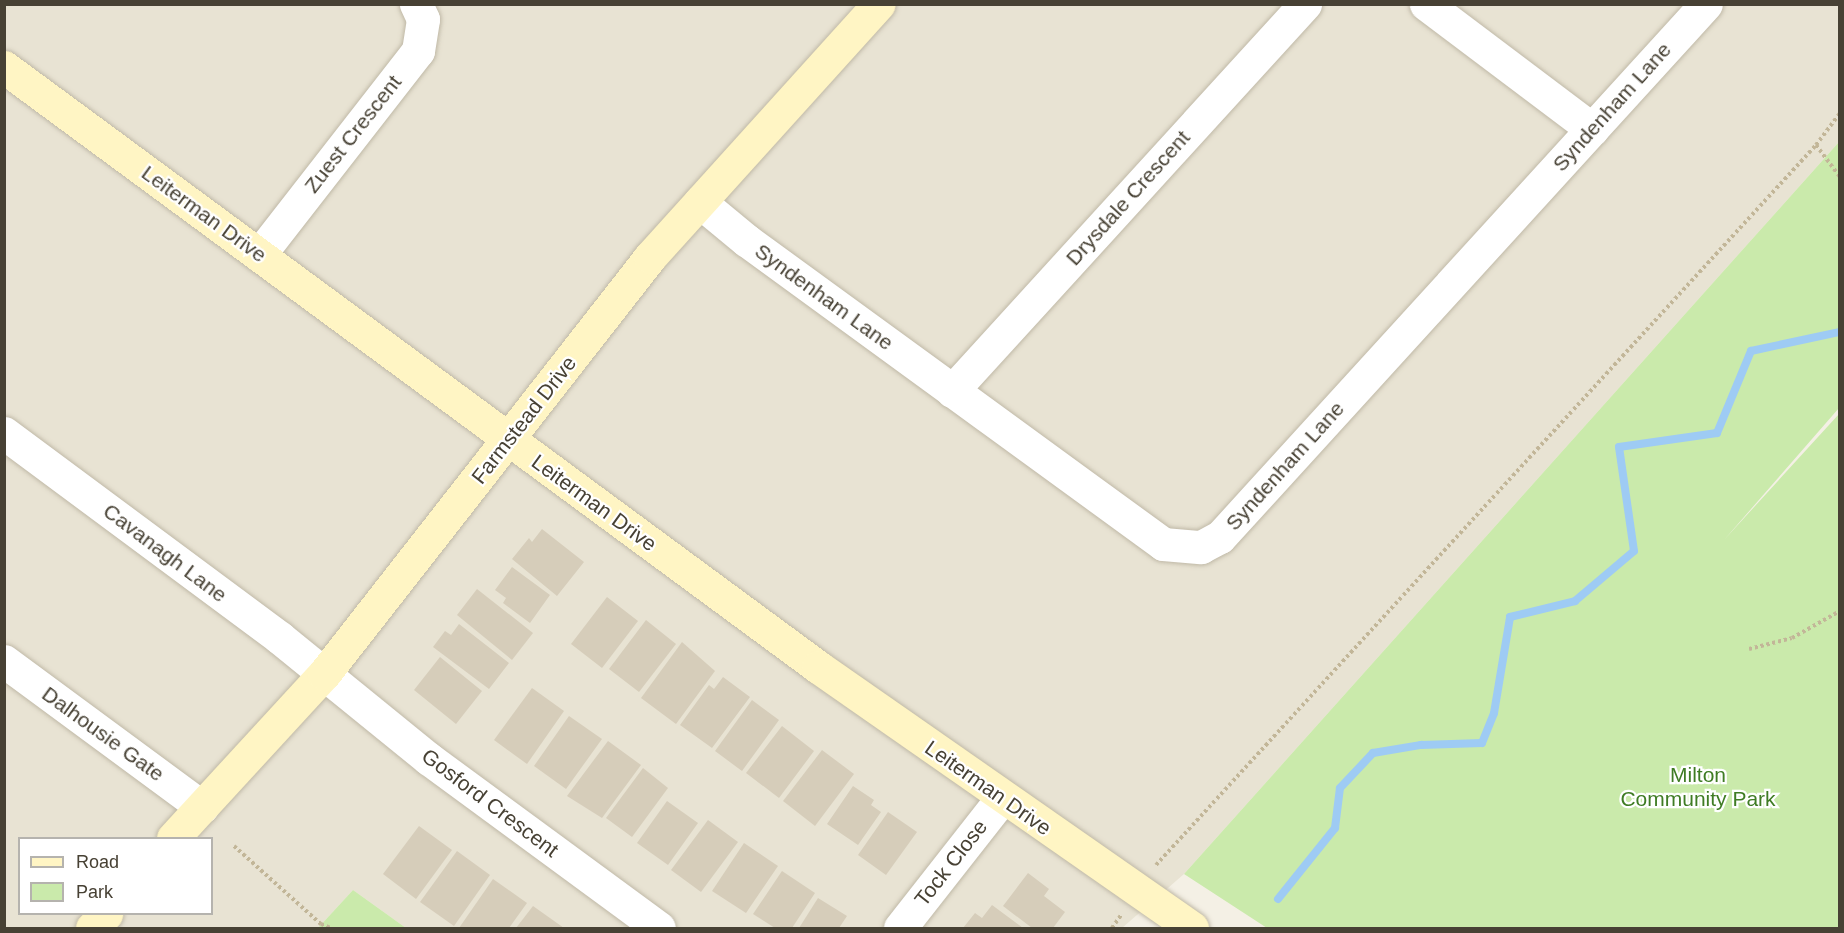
<!DOCTYPE html>
<style>
body{margin:0}
#map{position:relative;width:1844px;height:933px;overflow:hidden;background:#f4f0e5;font-family:Arial,sans-serif}
div>[style]{position:absolute}
.residential>*{inset:0;background:#e8e3d3}
.green>*{inset:0;background:#caeaab}
.stream>*{height:8px;margin:-4px;padding:0 4px;transform-origin:4px;border-radius:4px;background:#9ecbf4}
.building>*{inset:0;background:#d6cdba}
.path>*{height:4px;margin-top:-2px;transform-origin:0;background:repeating-linear-gradient(90deg,#c2b698 0 3px,transparent 0 6px)}
.roads{filter:drop-shadow(0 0 2px #c0b9a7) drop-shadow(0 0 2px #c0b9a7)}
.street>*{height:33px;margin:-16.5px;padding:0 16.5px;transform-origin:16.5px;border-radius:16.5px;background:#fff}
.secondary>*{height:33px;margin:-16.5px;padding:0 16.5px;transform-origin:16.5px;border-radius:16.5px;background:#fff5c4}
span{translate:-50% -50%;white-space:nowrap;text-align:center;line-height:1.15;-webkit-text-stroke:4.5px #fff;paint-order:stroke}
.street-label{font-size:21px;color:#474134}
.park-label{font-size:21px;color:#3f7c24}
.frame{position:absolute;inset:0;border:6px solid #474134;pointer-events:none}
.legend{position:absolute;left:18px;top:837px;width:195px;height:78px;box-sizing:border-box;background:#fff;border:2px solid #b5b3ae;margin:0;padding:8px 10px;list-style:none;font-size:18px;color:#474134}
.legend li{display:flex;align-items:center;gap:12px;height:30px}
.legend b{width:30px;border:2px solid #b5b3ae}
</style>
<div id="map">
<div class="residential">
<i style="clip-path:polygon(evenodd,5px 5px,1839px 5px,1839px 142px,1184px 874px,1122px 928px,406px 928px,353px 890px,318px 928px,5px 928px,5px 5px,20px 838px,212px 838px,212px 914px,20px 914px,20px 838px)"></i>
</div>
<div class="green">
<i style="clip-path:polygon(1839px 142px,1839px 408px,1724px 540px,1839px 414px,1839px 928px,1267px 928px,1184px 874px)"></i>
<i style="clip-path:polygon(353px 890px,406px 928px,318px 928px)"></i>
</div>
<div class="stream">
<i style="left:1278px;top:899px;width:91px;rotate:-51.2deg"></i>
<i style="left:1335px;top:828px;width:40px;rotate:-82.9deg"></i>
<i style="left:1340px;top:788px;width:48px;rotate:-46.7deg"></i>
<i style="left:1373px;top:753px;width:49px;rotate:-9.5deg"></i>
<i style="left:1421px;top:745px;width:61px;rotate:-1.9deg"></i>
<i style="left:1482px;top:743px;width:32px;rotate:-68deg"></i>
<i style="left:1494px;top:713px;width:97px;rotate:-80.5deg"></i>
<i style="left:1510px;top:617px;width:67px;rotate:-13.8deg"></i>
<i style="left:1575px;top:601px;width:77px;rotate:-40.3deg"></i>
<i style="left:1634px;top:551px;width:105px;rotate:-98.2deg"></i>
<i style="left:1619px;top:447px;width:99px;rotate:-8.1deg"></i>
<i style="left:1717px;top:433px;width:89px;rotate:-67.5deg"></i>
<i style="left:1751px;top:351px;width:91px;rotate:-12.1deg"></i>
</div>
<div class="building">
<i style="clip-path:polygon(542px 529px,584px 562px,557px 596px,512px 559px,529px 538px,532px 542px)"></i>
<i style="clip-path:polygon(512px 567px,550px 595px,530px 623px,503px 603px,506px 598px,495px 590px)"></i>
<i style="clip-path:polygon(477px 589px,533px 633px,512px 660px,457px 615px)"></i>
<i style="clip-path:polygon(607px 597px,638px 621px,602px 668px,571px 644px)"></i>
<i style="clip-path:polygon(646px 620px,676px 644px,639px 692px,609px 669px)"></i>
<i style="clip-path:polygon(459px 624px,509px 663px,489px 689px,433px 647px,445px 631px,451px 635px)"></i>
<i style="clip-path:polygon(682px 642px,715px 671px,676px 724px,641px 698px)"></i>
<i style="clip-path:polygon(440px 657px,482px 691px,456px 724px,414px 690px)"></i>
<i style="clip-path:polygon(723px 677px,750px 697px,712px 748px,680px 725px,709px 685px,714px 689px)"></i>
<i style="clip-path:polygon(532px 688px,564px 711px,527px 764px,494px 740px)"></i>
<i style="clip-path:polygon(752px 700px,779px 720px,742px 771px,715px 751px)"></i>
<i style="clip-path:polygon(569px 716px,602px 739px,566px 789px,534px 766px)"></i>
<i style="clip-path:polygon(782px 726px,814px 751px,779px 798px,746px 773px)"></i>
<i style="clip-path:polygon(608px 741px,641px 765px,602px 818px,567px 796px)"></i>
<i style="clip-path:polygon(822px 750px,854px 774px,815px 826px,783px 801px)"></i>
<i style="clip-path:polygon(643px 768px,668px 788px,632px 837px,606px 818px)"></i>
<i style="clip-path:polygon(853px 786px,874px 800px,871px 805px,881px 812px,858px 845px,827px 824px)"></i>
<i style="clip-path:polygon(667px 801px,698px 823px,668px 865px,637px 843px)"></i>
<i style="clip-path:polygon(888px 812px,917px 832px,886px 875px,858px 855px)"></i>
<i style="clip-path:polygon(708px 820px,738px 842px,701px 892px,671px 870px)"></i>
<i style="clip-path:polygon(419px 826px,452px 850px,416px 899px,383px 874px)"></i>
<i style="clip-path:polygon(744px 843px,778px 866px,746px 913px,712px 891px)"></i>
<i style="clip-path:polygon(457px 851px,490px 875px,454px 926px,420px 902px)"></i>
<i style="clip-path:polygon(782px 871px,815px 893px,792px 928px,775px 928px,753px 914px)"></i>
<i style="clip-path:polygon(1028px 873px,1049px 889px,1044px 896px,1065px 912px,1053px 928px,1032px 928px,1003px 906px)"></i>
<i style="clip-path:polygon(493px 879px,527px 903px,509px 928px,459px 928px)"></i>
<i style="clip-path:polygon(818px 898px,847px 916px,839px 928px,799px 928px)"></i>
<i style="clip-path:polygon(992px 905px,1023px 928px,963px 928px,975px 913px,982px 918px)"></i>
<i style="clip-path:polygon(533px 906px,564px 928px,516px 928px)"></i>
</div>
<div class="path">
<i style="left:1816px;top:145px;width:40px;rotate:53deg"></i>
<i style="left:1840px;top:648px;width:9px;rotate:90deg"></i>
<i style="left:1749px;top:649px;width:44px;rotate:-14.3deg"></i>
<i style="left:1792px;top:638px;width:55px;rotate:-29.4deg"></i>
<i style="left:234px;top:846px;width:117px;rotate:41.9deg"></i>
<i style="left:321px;top:924px;width:11px;rotate:22deg"></i>
<i style="left:1156px;top:865px;width:977px;rotate:-47.49deg"></i>
<i style="left:1816px;top:145px;width:40px;rotate:-53deg"></i>
<i style="left:1112px;top:928px;width:16px;rotate:-55deg"></i>
</div>
<div class="roads">
<div class="street">
<i style="left:1426px;top:4px;width:208px;rotate:37deg"></i>
<i style="left:700px;top:202px;width:60px;rotate:39.6deg"></i>
<i style="left:746px;top:240px;width:516px;rotate:36.09deg"></i>
<i style="left:1163px;top:544px;width:38px;rotate:5deg"></i>
<i style="left:1201px;top:547px;width:21px;rotate:-28deg"></i>
<i style="left:1220px;top:537px;width:721px;rotate:-47.64deg"></i>
<i style="left:259px;top:255px;width:259px;rotate:-52.1deg"></i>
<i style="left:418px;top:51px;width:32px;rotate:-81deg"></i>
<i style="left:423px;top:19px;width:17px;rotate:-115deg"></i>
<i style="left:952px;top:391px;width:524px;rotate:-47.63deg"></i>
<i style="left:4px;top:433px;width:344px;rotate:36.6deg"></i>
<i style="left:280px;top:638px;width:192px;rotate:39.1deg"></i>
<i style="left:429px;top:759px;width:285px;rotate:36.3deg"></i>
<i style="left:4px;top:661px;width:246px;rotate:36.4deg"></i>
<i style="left:900px;top:928px;width:164px;rotate:-51.9deg"></i>
</div>
<div class="secondary">
<i style="left:4px;top:67px;width:1011px;rotate:36.39deg"></i>
<i style="left:818px;top:667px;width:456px;rotate:34.9deg"></i>
<i style="left:173px;top:838px;width:223px;rotate:-47.4deg"></i>
<i style="left:324px;top:674px;width:529px;rotate:-51.98deg"></i>
<i style="left:650px;top:257px;width:341px;rotate:-47.9deg"></i>
<i style="left:92px;top:928px;width:20px;rotate:-45deg"></i>
</div>
</div>
<div class="street-label">
<span style="left:1612px;top:107px;rotate:-48deg">Syndenham Lane</span>
<span style="left:353px;top:134px;rotate:-52deg">Zuest Crescent</span>
<span style="left:1128px;top:198px;rotate:-48deg">Drysdale Crescent</span>
<span style="left:204px;top:214px;rotate:36deg">Leiterman Drive</span>
<span style="left:824px;top:297px;rotate:36deg">Syndenham Lane</span>
<span style="left:524px;top:420px;rotate:-52deg">Farmstead Drive</span>
<span style="left:1285px;top:466px;rotate:-48deg">Syndenham Lane</span>
<span style="left:594px;top:503px;rotate:36deg">Leiterman Drive</span>
<span style="left:165px;top:553px;rotate:37deg">Cavanagh Lane</span>
<span style="left:103px;top:734px;rotate:36deg">Dalhousie Gate</span>
<span style="left:988px;top:788px;rotate:35deg">Leiterman Drive</span>
<span style="left:490px;top:803px;rotate:37deg">Gosford Crescent</span>
<span style="left:951px;top:863px;rotate:-52deg">Tock Close</span>
</div>
<div class="park-label">
<span style="left:1698px;top:787px">Milton<br>Community Park</span>
</div>
<div class="frame"></div>
<ul class="legend">
<li><b style="height:8px;background:#fff5c4"></b>Road</li>
<li><b style="height:16px;background:#caeaab"></b>Park</li>
</ul>
</div>
